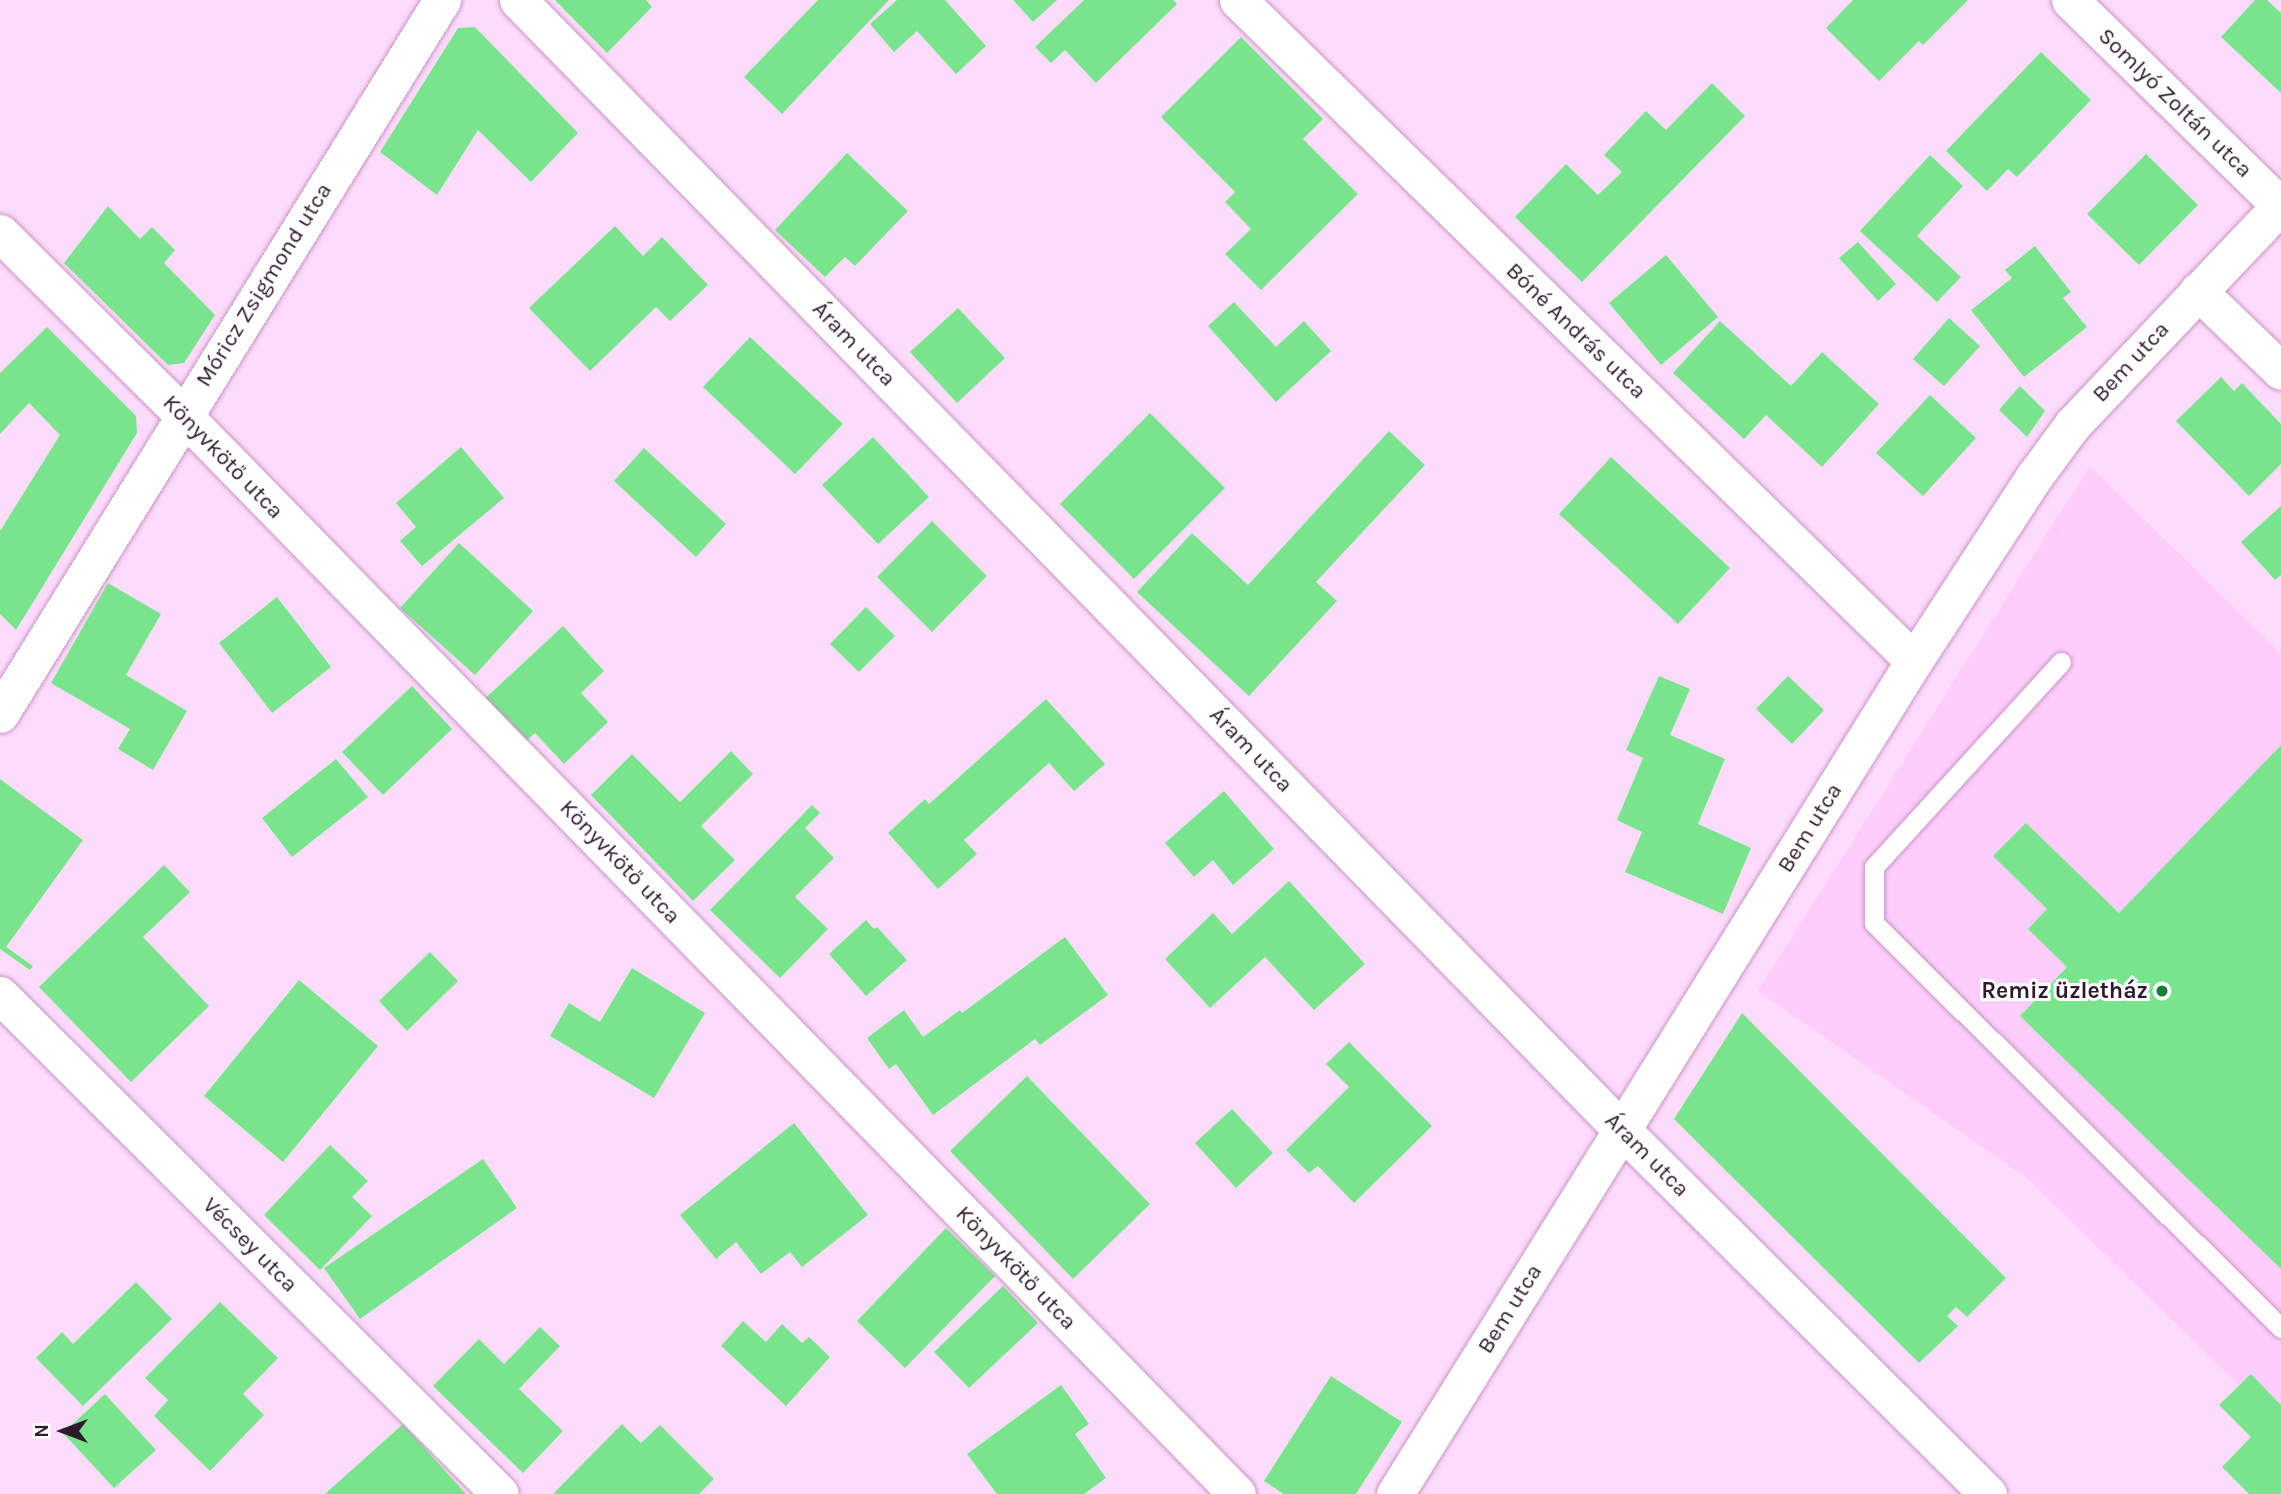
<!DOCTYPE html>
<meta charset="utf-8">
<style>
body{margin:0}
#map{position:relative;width:2281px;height:1494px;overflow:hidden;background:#fddbfb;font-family:Karla,sans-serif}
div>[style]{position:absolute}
.built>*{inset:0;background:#fecdfb}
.building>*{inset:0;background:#78e58c}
.roads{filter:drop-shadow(0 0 2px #ca95c7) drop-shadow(0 0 2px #ca95c7)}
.service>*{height:19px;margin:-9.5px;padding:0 9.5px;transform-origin:9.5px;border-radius:9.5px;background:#fff}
.minor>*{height:37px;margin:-18.5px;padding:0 18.5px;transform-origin:18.5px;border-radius:18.5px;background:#fff}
.dots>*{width:19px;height:19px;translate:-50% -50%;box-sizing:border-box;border:4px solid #fff;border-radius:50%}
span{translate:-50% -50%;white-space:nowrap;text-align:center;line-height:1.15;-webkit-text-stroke:6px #fff;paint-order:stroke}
.street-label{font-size:23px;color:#2e1a2d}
.poi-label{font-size:23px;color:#2e1a2d;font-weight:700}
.right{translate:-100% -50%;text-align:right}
.north{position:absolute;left:28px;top:1396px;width:70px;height:70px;-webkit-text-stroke:5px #fff;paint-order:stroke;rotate:270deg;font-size:19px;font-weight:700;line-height:28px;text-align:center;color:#2e1a2d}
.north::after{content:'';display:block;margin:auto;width:24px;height:32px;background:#2e1a2d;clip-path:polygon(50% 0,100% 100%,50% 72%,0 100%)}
</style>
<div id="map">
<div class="built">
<i style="clip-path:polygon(2090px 466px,2281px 654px,2281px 1426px,2027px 1178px,1758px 991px)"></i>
</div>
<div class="building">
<i style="clip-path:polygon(555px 0,646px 0,652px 7px,607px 53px)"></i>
<i style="clip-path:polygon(818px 0,889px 0,782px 114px,744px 77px)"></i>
<i style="clip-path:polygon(897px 0,945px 0,986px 46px,956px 74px,917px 31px,894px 52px,870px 24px)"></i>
<i style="clip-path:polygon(1013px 0,1057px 0,1033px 22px)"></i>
<i style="clip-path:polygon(1084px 0,1173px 0,1177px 4px,1096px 83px,1065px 50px,1051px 63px,1035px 47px)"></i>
<i style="clip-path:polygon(1853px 0,1968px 0,1923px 45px,1919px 41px,1879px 81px,1826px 28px)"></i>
<i style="clip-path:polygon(2255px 0,2267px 0,2281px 13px,2281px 93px,2221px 37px)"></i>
<i style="clip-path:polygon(475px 27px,578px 133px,531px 182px,478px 130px,437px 195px,380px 152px,458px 28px)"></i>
<i style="clip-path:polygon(1241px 37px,1323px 119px,1303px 139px,1358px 194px,1261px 290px,1225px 254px,1251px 229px,1225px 202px,1235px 192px,1161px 117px)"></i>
<i style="clip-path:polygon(2041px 52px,2091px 100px,2017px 177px,2008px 169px,1987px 191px,1946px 151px)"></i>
<i style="clip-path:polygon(1712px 83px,1745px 116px,1582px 282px,1515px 217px,1566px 164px,1598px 195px,1622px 172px,1604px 155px,1646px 111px,1666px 130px)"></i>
<i style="clip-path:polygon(847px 153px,908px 211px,855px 266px,845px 257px,825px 277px,775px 230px)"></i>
<i style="clip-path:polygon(2146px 154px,2198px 205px,2139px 265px,2087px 214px)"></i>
<i style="clip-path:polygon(1930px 155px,1963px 186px,1917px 236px,1961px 277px,1937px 302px,1860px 231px)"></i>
<i style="clip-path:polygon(108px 206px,140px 239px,152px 227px,175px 250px,164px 263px,215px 315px,184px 363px,168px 365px,64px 263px)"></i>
<i style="clip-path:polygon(615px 226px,643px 256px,662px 237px,708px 285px,670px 321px,656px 307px,590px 371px,529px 308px)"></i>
<i style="clip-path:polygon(1858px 242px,1896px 284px,1878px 301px,1839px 258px)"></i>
<i style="clip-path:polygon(2035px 246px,2071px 292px,2063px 298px,2087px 327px,2024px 377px,1971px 310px,2012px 278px,2005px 270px)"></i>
<i style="clip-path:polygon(1666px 255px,1718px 317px,1661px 365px,1609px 303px)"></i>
<i style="clip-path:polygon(1234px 302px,1276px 347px,1304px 321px,1331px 351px,1276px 402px,1208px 326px)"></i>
<i style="clip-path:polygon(958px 308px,1005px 358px,957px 403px,910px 352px)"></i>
<i style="clip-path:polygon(1949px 318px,1980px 346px,1944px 386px,1913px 359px)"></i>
<i style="clip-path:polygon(1720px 321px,1791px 386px,1822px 352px,1879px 404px,1822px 467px,1766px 415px,1744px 439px,1673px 373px)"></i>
<i style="clip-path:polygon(47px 327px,136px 416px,137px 433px,16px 630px,0 614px,0 531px,60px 435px,29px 403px,0 434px,0 373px)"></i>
<i style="clip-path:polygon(750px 337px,843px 424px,795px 474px,703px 387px)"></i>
<i style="clip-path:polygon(2221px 377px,2234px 391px,2242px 383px,2281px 424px,2281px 464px,2249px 496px,2176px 421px)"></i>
<i style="clip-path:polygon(2020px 386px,2045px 411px,2027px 437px,1999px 410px)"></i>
<i style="clip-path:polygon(1930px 395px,1976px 438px,1923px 496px,1876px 453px)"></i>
<i style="clip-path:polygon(1150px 413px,1225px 488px,1134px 579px,1060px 504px)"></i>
<i style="clip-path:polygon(1389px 431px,1425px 465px,1316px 582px,1337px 601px,1249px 696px,1137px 592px,1192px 533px,1248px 585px)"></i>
<i style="clip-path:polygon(873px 437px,929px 497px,878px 544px,822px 485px)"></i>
<i style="clip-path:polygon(461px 447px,504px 498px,422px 566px,400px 541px,416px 527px,396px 503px)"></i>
<i style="clip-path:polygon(644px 448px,726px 524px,696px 557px,614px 481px)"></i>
<i style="clip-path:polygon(1611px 457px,1730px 568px,1678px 624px,1559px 514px)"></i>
<i style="clip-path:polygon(2281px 506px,2281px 575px,2275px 580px,2241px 542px)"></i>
<i style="clip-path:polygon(932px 521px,987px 576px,932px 632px,877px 577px)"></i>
<i style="clip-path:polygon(459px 543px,533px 611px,475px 675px,400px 608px)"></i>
<i style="clip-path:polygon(108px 583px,161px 614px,126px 675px,187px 711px,153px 770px,118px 749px,130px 729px,51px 683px)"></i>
<i style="clip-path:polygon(277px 597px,331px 667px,272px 713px,219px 643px)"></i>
<i style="clip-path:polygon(866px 607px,895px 636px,859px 672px,830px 644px)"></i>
<i style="clip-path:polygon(563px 626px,604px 671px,581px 693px,608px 722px,564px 764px,535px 733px,516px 751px,476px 707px)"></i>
<i style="clip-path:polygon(1659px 676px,1690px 689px,1670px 735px,1725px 759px,1698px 824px,1751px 848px,1723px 914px,1625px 872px,1642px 832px,1617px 820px,1643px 758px,1626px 750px)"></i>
<i style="clip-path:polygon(1788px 676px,1824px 710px,1792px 744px,1756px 709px)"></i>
<i style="clip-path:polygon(412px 686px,452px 729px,383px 795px,342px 752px)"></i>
<i style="clip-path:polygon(1046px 699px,1105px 764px,1074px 791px,1049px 763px,964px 840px,977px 854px,938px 889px,888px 833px,925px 799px,929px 804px)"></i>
<i style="clip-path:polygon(2281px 745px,2281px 1269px,2020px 1016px,2067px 967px,2028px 929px,2047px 909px,1993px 856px,2026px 823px,2119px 913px)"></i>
<i style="clip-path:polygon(731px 751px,753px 774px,701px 826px,735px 860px,693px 901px,591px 795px,632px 754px,680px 802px)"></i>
<i style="clip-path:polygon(336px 759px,368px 797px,292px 857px,262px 818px)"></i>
<i style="clip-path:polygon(0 779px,83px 840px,6px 947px,33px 966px,30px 970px,0 949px)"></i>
<i style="clip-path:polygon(1224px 791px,1274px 849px,1233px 885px,1213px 860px,1194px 877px,1165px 843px)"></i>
<i style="clip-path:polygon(812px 805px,820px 813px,805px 828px,834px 858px,795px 897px,828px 929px,780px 978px,710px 910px)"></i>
<i style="clip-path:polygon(164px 865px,190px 892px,143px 937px,209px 1006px,131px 1082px,39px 987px)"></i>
<i style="clip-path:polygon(1289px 881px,1365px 964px,1314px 1010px,1265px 957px,1210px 1008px,1165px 959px,1213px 913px,1232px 934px)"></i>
<i style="clip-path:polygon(866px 920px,874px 929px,877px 927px,907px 960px,866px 996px,829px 954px)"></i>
<i style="clip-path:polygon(1065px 937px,1108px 995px,1040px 1045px,1035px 1039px,933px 1115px,896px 1064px,889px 1069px,867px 1038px,904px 1010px,923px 1037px,960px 1010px,962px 1013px)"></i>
<i style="clip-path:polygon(430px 952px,458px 981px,407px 1031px,379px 1001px)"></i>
<i style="clip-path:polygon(632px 968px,705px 1013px,654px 1098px,550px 1036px,569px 1003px,600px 1022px)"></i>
<i style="clip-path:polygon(299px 980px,378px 1046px,283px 1162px,204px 1096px)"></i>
<i style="clip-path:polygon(1742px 1013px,2006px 1278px,1967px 1317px,1956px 1307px,1947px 1316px,1958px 1326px,1919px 1363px,1674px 1119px)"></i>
<i style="clip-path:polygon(1349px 1042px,1432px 1126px,1354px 1203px,1318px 1166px,1309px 1173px,1286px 1150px,1349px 1087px,1326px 1064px)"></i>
<i style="clip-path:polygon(1027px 1076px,1150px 1204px,1073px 1279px,950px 1151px)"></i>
<i style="clip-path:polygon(1232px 1109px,1273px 1153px,1236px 1188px,1195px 1143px)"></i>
<i style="clip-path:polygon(794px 1123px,868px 1215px,802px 1267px,790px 1252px,761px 1274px,736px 1242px,716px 1259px,680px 1215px)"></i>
<i style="clip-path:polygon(330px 1145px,368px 1181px,352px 1197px,372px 1216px,320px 1270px,264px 1215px)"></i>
<i style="clip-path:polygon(483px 1159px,517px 1208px,360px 1319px,324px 1268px)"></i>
<i style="clip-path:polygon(946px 1228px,995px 1276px,905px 1368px,857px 1321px)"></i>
<i style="clip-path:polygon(136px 1282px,172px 1319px,83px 1406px,36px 1358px,62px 1332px,73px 1344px)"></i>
<i style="clip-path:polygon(1003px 1286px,1038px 1323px,969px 1388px,934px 1352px)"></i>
<i style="clip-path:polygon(220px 1302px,278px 1358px,243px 1394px,264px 1415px,210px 1471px,154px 1416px,168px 1400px,145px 1378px)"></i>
<i style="clip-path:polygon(743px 1321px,766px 1342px,782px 1324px,802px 1343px,809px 1337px,830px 1357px,786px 1406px,721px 1346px)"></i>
<i style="clip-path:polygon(540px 1327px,560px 1346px,519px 1389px,563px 1431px,523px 1473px,433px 1386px,479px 1339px,504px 1364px)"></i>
<i style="clip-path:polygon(2251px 1374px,2281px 1405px,2281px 1494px,2249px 1494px,2222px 1467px,2251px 1437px,2219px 1405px)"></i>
<i style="clip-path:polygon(1331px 1376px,1402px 1422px,1356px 1494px,1284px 1494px,1264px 1481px)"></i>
<i style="clip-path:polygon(1061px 1385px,1089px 1424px,1075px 1434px,1106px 1478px,1084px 1494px,997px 1494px,967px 1454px)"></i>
<i style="clip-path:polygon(105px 1394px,156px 1450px,114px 1488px,63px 1433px)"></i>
<i style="clip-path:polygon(403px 1424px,466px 1494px,325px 1494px)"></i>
<i style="clip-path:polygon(622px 1424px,641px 1443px,660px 1425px,714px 1479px,699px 1494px,553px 1494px)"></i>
</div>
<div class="roads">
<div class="service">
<i style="left:2061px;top:662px;width:277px;rotate:132.4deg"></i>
<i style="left:1874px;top:867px;width:56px;rotate:90deg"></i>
<i style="left:1874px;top:923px;width:574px;rotate:44.86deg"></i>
</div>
<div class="minor">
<i style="left:518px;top:0;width:1580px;rotate:45.67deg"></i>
<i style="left:1622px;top:1130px;width:516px;rotate:44.84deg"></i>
<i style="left:1238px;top:0;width:945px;rotate:44.36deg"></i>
<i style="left:2070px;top:0;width:294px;rotate:44.4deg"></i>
<i style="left:0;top:233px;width:258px;rotate:44.8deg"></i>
<i style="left:183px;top:415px;width:1508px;rotate:45.67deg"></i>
<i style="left:2198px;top:291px;width:115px;rotate:43.9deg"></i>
<i style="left:0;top:714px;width:840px;rotate:-58.24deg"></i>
<i style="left:0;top:995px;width:706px;rotate:44.94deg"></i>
<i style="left:1395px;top:1494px;width:981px;rotate:-58.08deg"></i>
<i style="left:1914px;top:661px;width:220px;rotate:-56.9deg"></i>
<i style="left:2034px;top:477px;width:66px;rotate:-53.7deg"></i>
<i style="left:2073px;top:424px;width:302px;rotate:-46.5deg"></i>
</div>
</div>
<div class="dots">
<i style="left:2162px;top:991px;background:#128035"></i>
</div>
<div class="street-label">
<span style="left:2175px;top:103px;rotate:44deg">Somlyó Zoltán utca</span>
<span style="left:264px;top:285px;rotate:-58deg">Móricz Zsigmond utca</span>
<span style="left:1576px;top:331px;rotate:44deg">Bóné András utca</span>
<span style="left:854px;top:344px;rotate:46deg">Áram utca</span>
<span style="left:2131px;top:362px;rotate:-47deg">Bem utca</span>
<span style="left:223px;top:457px;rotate:46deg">Könyvkötő utca</span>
<span style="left:1251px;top:750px;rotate:46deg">Áram utca</span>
<span style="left:1810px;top:828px;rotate:-58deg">Bem utca</span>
<span style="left:620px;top:862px;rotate:46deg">Könyvkötő utca</span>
<span style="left:1647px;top:1155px;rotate:45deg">Áram utca</span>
<span style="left:250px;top:1245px;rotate:45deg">Vécsey utca</span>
<span style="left:1016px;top:1268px;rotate:46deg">Könyvkötő utca</span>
<span style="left:1510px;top:1309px;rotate:-58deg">Bem utca</span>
</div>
<div class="poi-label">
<span class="right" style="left:2148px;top:991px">Remiz üzletház</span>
</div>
<div class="north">N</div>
</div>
